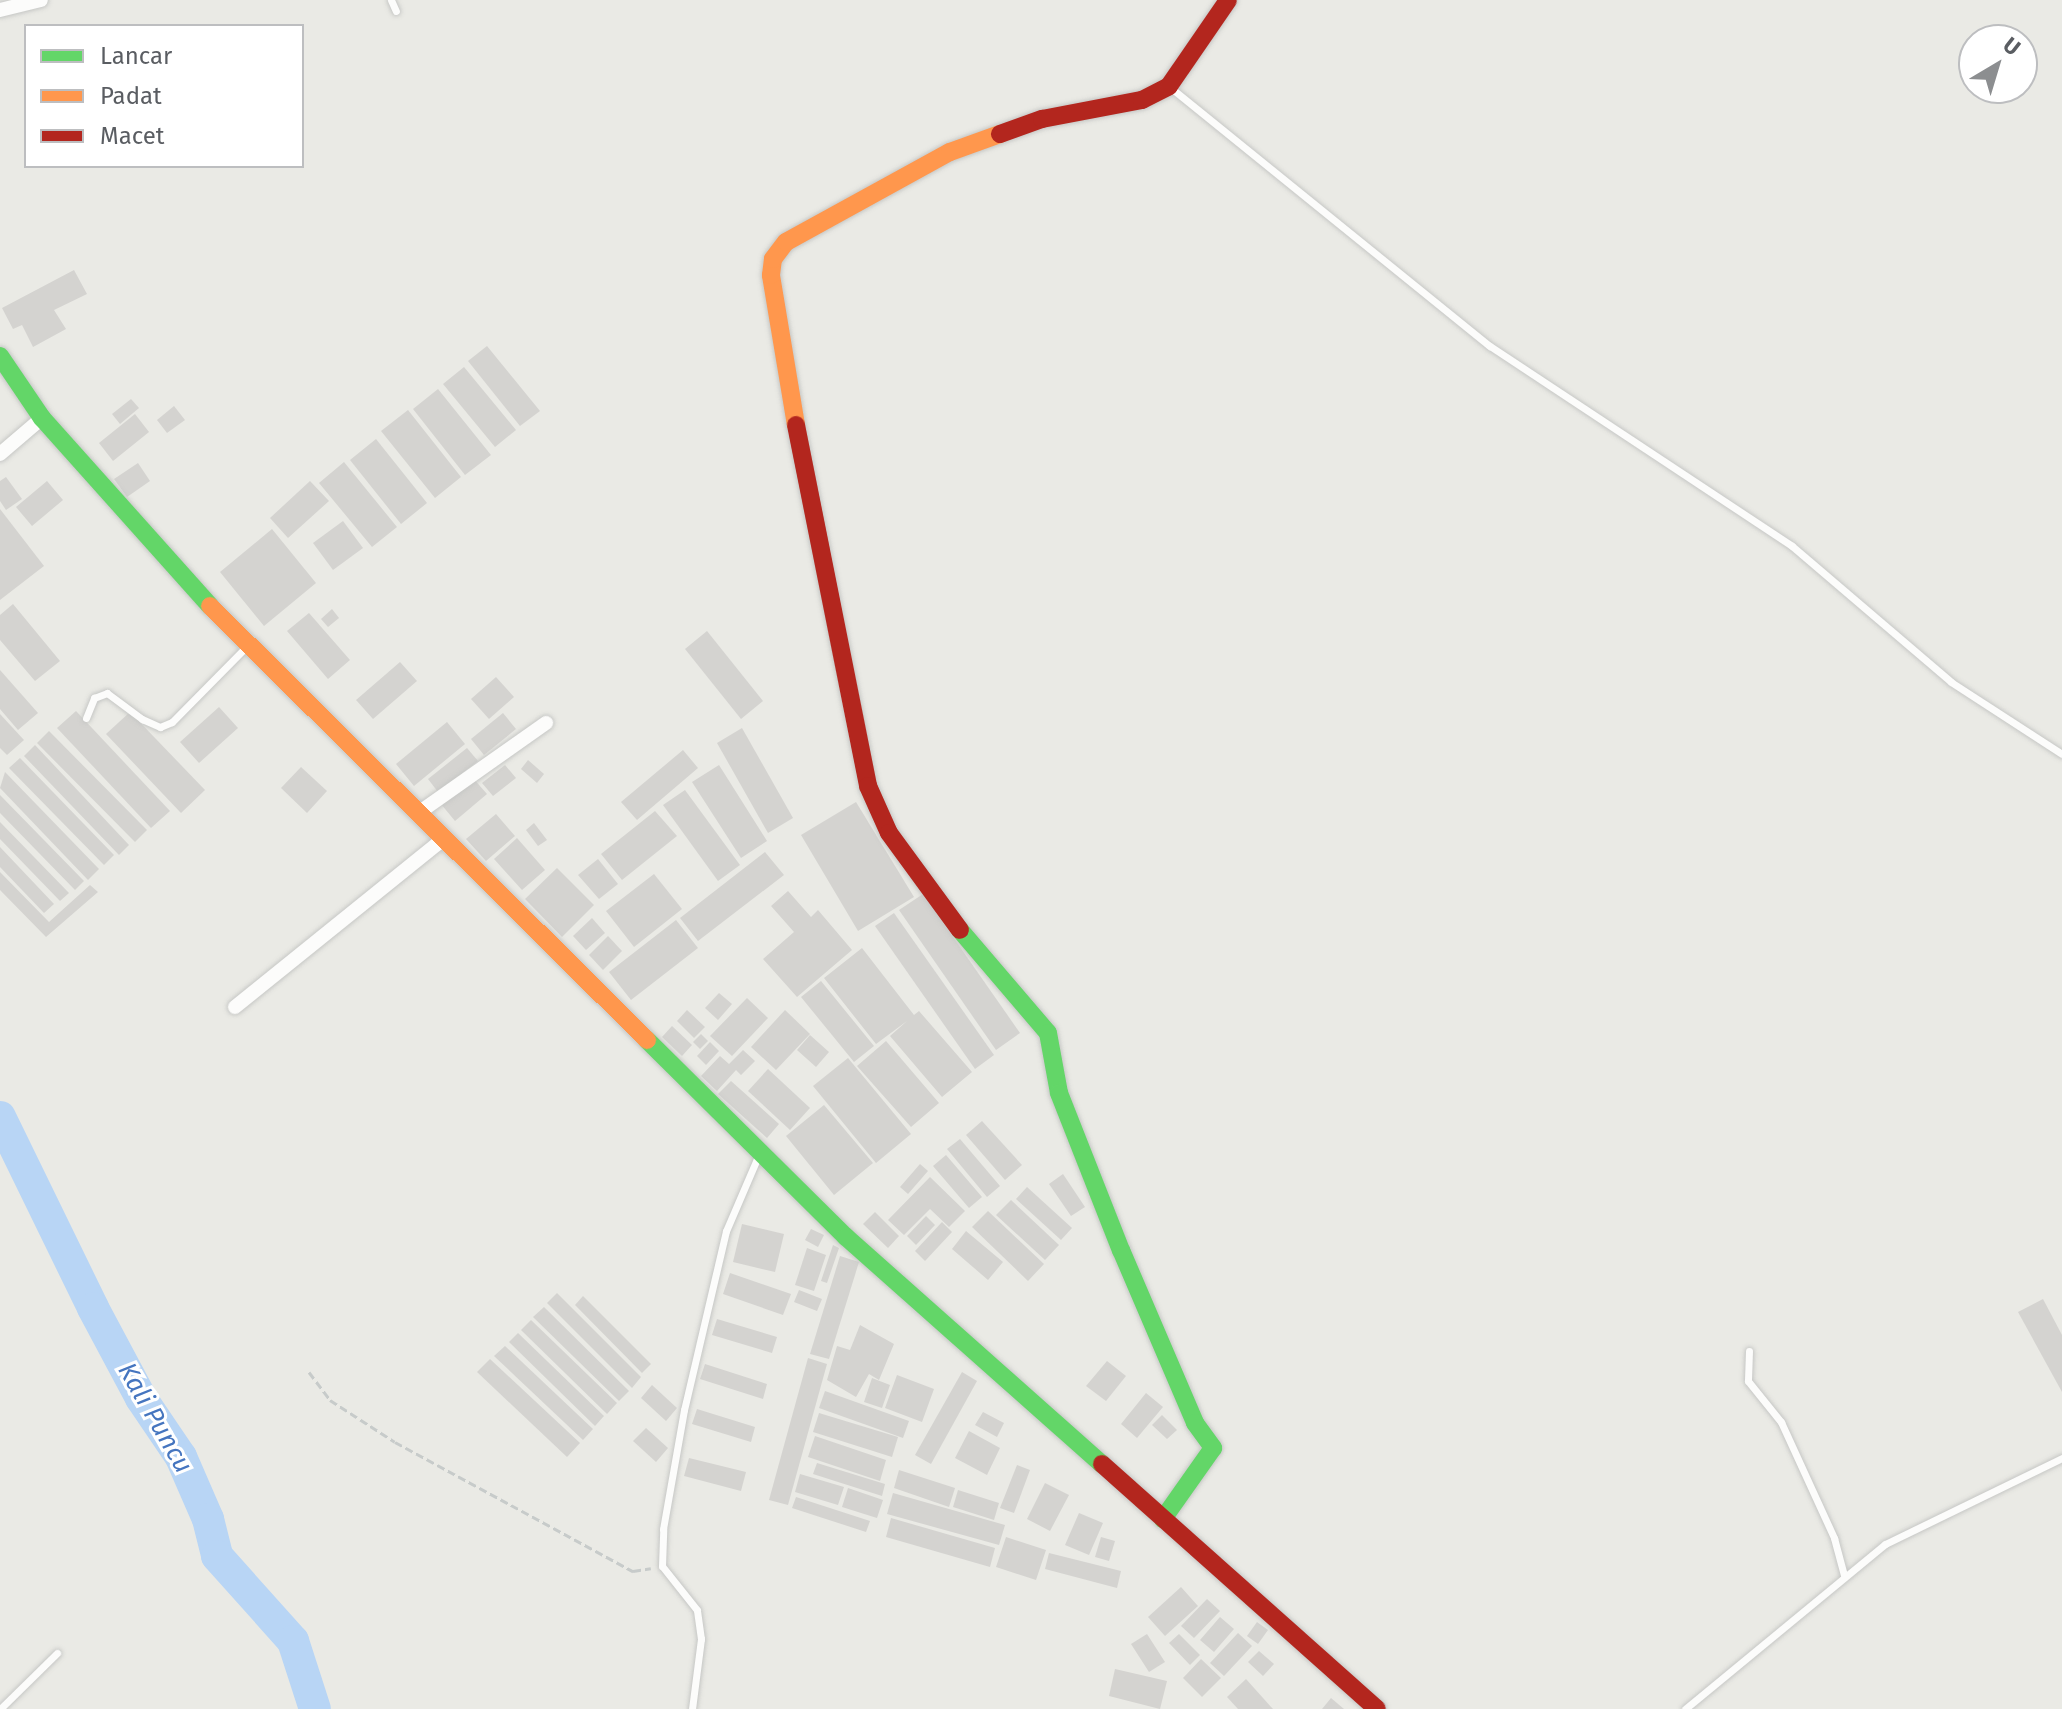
<!DOCTYPE html>
<style>
body{margin:0}
#map{position:relative;width:2062px;height:1709px;overflow:hidden;background:#eaeae5;font-family:"Fira Sans",sans-serif}
div>[style]{position:absolute}
.river>*{height:32px;margin:-16px;padding:0 16px;transform-origin:16px;border-radius:16px;background:#b8d5f5}
.building>*{inset:0;background:#d4d3d0}
.path>*{height:3px;margin-top:-1.5px;transform-origin:0;background:repeating-linear-gradient(90deg,#c7cbca 0 8px,transparent 0 12px)}
.roads{filter:drop-shadow(0 0 2px #c6c7c5) drop-shadow(0 0 2px #c6c7c5)}
.lane>*{height:7px;margin:-3.5px;padding:0 3.5px;transform-origin:3.5px;border-radius:3.5px;background:#fcfcfb}
.street>*{height:14px;margin:-7px;padding:0 7px;transform-origin:7px;border-radius:7px;background:#fcfcfb}
.fast>*{height:18px;margin:-9px;padding:0 9px;transform-origin:9px;border-radius:9px;background:#63d668}
.slow>*{height:18px;margin:-9px;padding:0 9px;transform-origin:9px;border-radius:9px;background:#ff974d}
.jam>*{height:18px;margin:-9px;padding:0 9px;transform-origin:9px;border-radius:9px;background:#b3261e}
span{translate:-50% -50%;white-space:nowrap;text-align:center;line-height:1.15;-webkit-text-stroke:6px #fff;paint-order:stroke}
.water-label{font-size:26px;color:#4575bf;font-style:italic}
.legend{position:absolute;left:24px;top:24px;width:280px;height:144px;box-sizing:border-box;background:#fff;border:2px solid #bdbec0;margin:0;padding:10px 14px;list-style:none;font-size:24px;color:#5a5d62}
.legend li{display:flex;align-items:center;gap:16px;height:40px}
.legend b{width:40px;border:2px solid #bdbec0}
.north{position:absolute;left:1958px;top:24px;width:80px;height:80px;box-sizing:border-box;background:#fff;border:2px solid #bdbec0;border-radius:50%;rotate:38deg;font-size:22px;font-weight:700;line-height:32px;text-align:center;color:#5a5d62}
.north::after{content:'';display:block;margin:auto;width:28px;height:36px;background:#8c8e90;clip-path:polygon(50% 0,100% 100%,50% 72%,0 100%)}
</style>
<div id="map">
<div class="river">
<i style="left:0;top:1117px;width:212px;rotate:64deg"></i>
<i style="left:93px;top:1308px;width:102px;rotate:61.9deg"></i>
<i style="left:141px;top:1398px;width:71px;rotate:55.9deg"></i>
<i style="left:181px;top:1457px;width:68px;rotate:66.5deg"></i>
<i style="left:208px;top:1519px;width:38px;rotate:76deg"></i>
<i style="left:217px;top:1556px;width:114px;rotate:48.2deg"></i>
<i style="left:293px;top:1641px;width:71px;rotate:72.1deg"></i>
</div>
<div class="building">
<i style="clip-path:polygon(74px 270px,87px 294px,54px 310px,66px 329px,33px 347px,22px 325px,13px 329px,2px 308px)"></i>
<i style="clip-path:polygon(487px 346px,540px 411px,520px 426px,468px 361px)"></i>
<i style="clip-path:polygon(464px 367px,516px 430px,495px 447px,443px 384px)"></i>
<i style="clip-path:polygon(438px 389px,491px 455px,465px 475px,413px 409px)"></i>
<i style="clip-path:polygon(131px 399px,139px 408px,120px 424px,112px 414px)"></i>
<i style="clip-path:polygon(174px 406px,185px 420px,167px 433px,157px 420px)"></i>
<i style="clip-path:polygon(408px 410px,461px 477px,435px 498px,381px 431px)"></i>
<i style="clip-path:polygon(135px 414px,149px 432px,113px 461px,99px 443px)"></i>
<i style="clip-path:polygon(376px 439px,427px 503px,401px 524px,350px 460px)"></i>
<i style="clip-path:polygon(344px 462px,397px 527px,372px 547px,319px 483px)"></i>
<i style="clip-path:polygon(138px 463px,150px 481px,127px 497px,114px 479px)"></i>
<i style="clip-path:polygon(6px 477px,22px 499px,6px 510px,0 501px,0 481px)"></i>
<i style="clip-path:polygon(47px 481px,63px 500px,32px 526px,16px 507px)"></i>
<i style="clip-path:polygon(310px 481px,329px 501px,288px 538px,270px 518px)"></i>
<i style="clip-path:polygon(0 509px,44px 566px,0 600px)"></i>
<i style="clip-path:polygon(343px 521px,363px 548px,333px 570px,313px 543px)"></i>
<i style="clip-path:polygon(272px 529px,316px 583px,264px 626px,220px 572px)"></i>
<i style="clip-path:polygon(13px 604px,60px 661px,35px 681px,0 640px,0 615px)"></i>
<i style="clip-path:polygon(332px 609px,339px 618px,328px 627px,321px 619px)"></i>
<i style="clip-path:polygon(309px 613px,350px 660px,328px 679px,287px 631px)"></i>
<i style="clip-path:polygon(707px 631px,763px 701px,741px 719px,685px 649px)"></i>
<i style="clip-path:polygon(400px 662px,417px 681px,373px 719px,356px 700px)"></i>
<i style="clip-path:polygon(0 670px,38px 713px,18px 730px,0 709px)"></i>
<i style="clip-path:polygon(496px 677px,514px 697px,489px 719px,471px 699px)"></i>
<i style="clip-path:polygon(219px 707px,238px 728px,199px 763px,180px 742px)"></i>
<i style="clip-path:polygon(76px 711px,170px 811px,151px 828px,57px 728px)"></i>
<i style="clip-path:polygon(130px 712px,205px 790px,181px 813px,106px 734px)"></i>
<i style="clip-path:polygon(503px 713px,516px 729px,484px 755px,471px 739px)"></i>
<i style="clip-path:polygon(0 714px,24px 740px,7px 755px,0 748px)"></i>
<i style="clip-path:polygon(447px 722px,465px 744px,414px 786px,396px 764px)"></i>
<i style="clip-path:polygon(742px 728px,793px 818px,768px 833px,717px 743px)"></i>
<i style="clip-path:polygon(49px 731px,147px 830px,135px 842px,37px 743px)"></i>
<i style="clip-path:polygon(35px 745px,129px 845px,119px 855px,24px 756px)"></i>
<i style="clip-path:polygon(467px 748px,478px 761px,438px 792px,428px 779px)"></i>
<i style="clip-path:polygon(683px 750px,698px 768px,637px 820px,621px 802px)"></i>
<i style="clip-path:polygon(20px 758px,114px 855px,104px 865px,9px 768px)"></i>
<i style="clip-path:polygon(528px 760px,544px 774px,537px 783px,521px 769px)"></i>
<i style="clip-path:polygon(505px 765px,516px 778px,493px 796px,482px 783px)"></i>
<i style="clip-path:polygon(719px 765px,767px 841px,741px 858px,692px 782px)"></i>
<i style="clip-path:polygon(301px 767px,327px 791px,307px 813px,281px 788px)"></i>
<i style="clip-path:polygon(5px 772px,99px 869px,88px 880px,0 788px)"></i>
<i style="clip-path:polygon(472px 777px,487px 794px,455px 821px,441px 804px)"></i>
<i style="clip-path:polygon(685px 790px,740px 865px,718px 881px,663px 805px)"></i>
<i style="clip-path:polygon(0 795px,84px 881px,75px 890px,0 813px)"></i>
<i style="clip-path:polygon(856px 802px,914px 897px,858px 931px,801px 835px)"></i>
<i style="clip-path:polygon(655px 811px,677px 836px,622px 880px,601px 854px)"></i>
<i style="clip-path:polygon(496px 814px,515px 836px,486px 861px,466px 839px)"></i>
<i style="clip-path:polygon(0 822px,69px 893px,60px 901px,0 839px)"></i>
<i style="clip-path:polygon(534px 823px,547px 840px,538px 846px,526px 830px)"></i>
<i style="clip-path:polygon(517px 838px,545px 870px,522px 890px,494px 859px)"></i>
<i style="clip-path:polygon(0 847px,54px 904px,44px 913px,0 867px)"></i>
<i style="clip-path:polygon(765px 852px,784px 875px,698px 941px,680px 918px)"></i>
<i style="clip-path:polygon(598px 859px,618px 884px,599px 899px,578px 875px)"></i>
<i style="clip-path:polygon(557px 868px,594px 905px,562px 937px,525px 899px)"></i>
<i style="clip-path:polygon(0 872px,49px 922px,90px 885px,98px 892px,46px 937px,0 890px)"></i>
<i style="clip-path:polygon(654px 874px,682px 909px,634px 947px,606px 911px)"></i>
<i style="clip-path:polygon(788px 891px,811px 917px,818px 910px,852px 950px,797px 997px,763px 959px,794px 932px,771px 906px)"></i>
<i style="clip-path:polygon(923px 894px,1020px 1033px,996px 1050px,899px 910px)"></i>
<i style="clip-path:polygon(894px 913px,994px 1055px,975px 1069px,875px 926px)"></i>
<i style="clip-path:polygon(592px 918px,605px 933px,586px 950px,573px 936px)"></i>
<i style="clip-path:polygon(676px 920px,698px 948px,631px 1000px,609px 972px)"></i>
<i style="clip-path:polygon(608px 936px,622px 951px,603px 970px,589px 955px)"></i>
<i style="clip-path:polygon(862px 948px,914px 1015px,919px 1011px,972px 1072px,942px 1097px,890px 1036px,907px 1021px,876px 1044px,824px 978px)"></i>
<i style="clip-path:polygon(821px 981px,874px 1046px,854px 1062px,801px 997px)"></i>
<i style="clip-path:polygon(719px 993px,732px 1004px,718px 1020px,705px 1008px)"></i>
<i style="clip-path:polygon(747px 998px,768px 1018px,732px 1056px,710px 1036px)"></i>
<i style="clip-path:polygon(687px 1010px,705px 1027px,694px 1038px,677px 1021px)"></i>
<i style="clip-path:polygon(785px 1010px,810px 1034px,776px 1070px,751px 1047px)"></i>
<i style="clip-path:polygon(672px 1026px,692px 1045px,682px 1056px,662px 1037px)"></i>
<i style="clip-path:polygon(701px 1034px,708px 1041px,700px 1049px,693px 1042px)"></i>
<i style="clip-path:polygon(810px 1035px,829px 1052px,816px 1067px,797px 1050px)"></i>
<i style="clip-path:polygon(886px 1041px,939px 1103px,911px 1127px,857px 1066px)"></i>
<i style="clip-path:polygon(710px 1042px,719px 1051px,706px 1065px,697px 1056px)"></i>
<i style="clip-path:polygon(743px 1050px,755px 1061px,741px 1075px,736px 1070px,717px 1091px,701px 1076px,720px 1056px,729px 1064px)"></i>
<i style="clip-path:polygon(848px 1058px,911px 1134px,876px 1163px,813px 1086px)"></i>
<i style="clip-path:polygon(768px 1069px,810px 1108px,790px 1130px,748px 1091px)"></i>
<i style="clip-path:polygon(731px 1081px,779px 1124px,767px 1138px,718px 1094px)"></i>
<i style="clip-path:polygon(824px 1105px,873px 1163px,834px 1195px,786px 1136px)"></i>
<i style="clip-path:polygon(982px 1121px,1022px 1165px,1005px 1180px,966px 1135px)"></i>
<i style="clip-path:polygon(960px 1139px,1000px 1186px,987px 1197px,947px 1149px)"></i>
<i style="clip-path:polygon(946px 1155px,982px 1197px,969px 1208px,933px 1166px)"></i>
<i style="clip-path:polygon(920px 1164px,928px 1171px,908px 1194px,900px 1187px)"></i>
<i style="clip-path:polygon(1063px 1174px,1085px 1207px,1071px 1216px,1049px 1184px)"></i>
<i style="clip-path:polygon(930px 1177px,965px 1211px,949px 1227px,930px 1209px,904px 1235px,888px 1220px)"></i>
<i style="clip-path:polygon(1027px 1187px,1072px 1228px,1061px 1240px,1016px 1199px)"></i>
<i style="clip-path:polygon(1011px 1200px,1059px 1245px,1045px 1260px,996px 1215px)"></i>
<i style="clip-path:polygon(988px 1211px,1044px 1264px,1028px 1281px,972px 1227px)"></i>
<i style="clip-path:polygon(875px 1212px,899px 1236px,888px 1248px,863px 1224px)"></i>
<i style="clip-path:polygon(926px 1216px,935px 1225px,916px 1245px,907px 1236px)"></i>
<i style="clip-path:polygon(942px 1222px,952px 1232px,925px 1261px,915px 1251px)"></i>
<i style="clip-path:polygon(742px 1224px,784px 1234px,775px 1272px,733px 1262px)"></i>
<i style="clip-path:polygon(811px 1229px,824px 1235px,818px 1247px,805px 1240px)"></i>
<i style="clip-path:polygon(966px 1231px,1003px 1262px,988px 1280px,952px 1249px)"></i>
<i style="clip-path:polygon(833px 1245px,839px 1248px,827px 1283px,821px 1281px)"></i>
<i style="clip-path:polygon(807px 1248px,826px 1255px,814px 1291px,795px 1285px)"></i>
<i style="clip-path:polygon(840px 1256px,859px 1262px,829px 1359px,810px 1354px)"></i>
<i style="clip-path:polygon(730px 1273px,791px 1294px,783px 1315px,723px 1294px)"></i>
<i style="clip-path:polygon(799px 1290px,822px 1299px,817px 1311px,794px 1302px)"></i>
<i style="clip-path:polygon(557px 1293px,641px 1377px,632px 1388px,547px 1303px)"></i>
<i style="clip-path:polygon(583px 1296px,651px 1364px,642px 1373px,575px 1305px)"></i>
<i style="clip-path:polygon(2043px 1299px,2062px 1335px,2062px 1392px,2018px 1312px)"></i>
<i style="clip-path:polygon(544px 1307px,629px 1391px,619px 1401px,533px 1317px)"></i>
<i style="clip-path:polygon(717px 1319px,777px 1337px,772px 1353px,712px 1335px)"></i>
<i style="clip-path:polygon(531px 1320px,617px 1403px,607px 1414px,521px 1330px)"></i>
<i style="clip-path:polygon(860px 1325px,894px 1344px,879px 1380px,869px 1374px,856px 1397px,827px 1380px,837px 1346px,850px 1350px)"></i>
<i style="clip-path:polygon(518px 1333px,604px 1416px,595px 1426px,509px 1342px)"></i>
<i style="clip-path:polygon(505px 1346px,593px 1429px,583px 1440px,494px 1356px)"></i>
<i style="clip-path:polygon(808px 1358px,827px 1364px,788px 1505px,769px 1500px)"></i>
<i style="clip-path:polygon(490px 1359px,580px 1443px,567px 1457px,477px 1372px)"></i>
<i style="clip-path:polygon(1107px 1361px,1126px 1376px,1106px 1401px,1086px 1386px)"></i>
<i style="clip-path:polygon(705px 1364px,767px 1384px,763px 1399px,700px 1379px)"></i>
<i style="clip-path:polygon(962px 1372px,977px 1381px,931px 1464px,915px 1455px)"></i>
<i style="clip-path:polygon(897px 1375px,934px 1389px,922px 1422px,885px 1408px)"></i>
<i style="clip-path:polygon(872px 1378px,890px 1385px,882px 1408px,864px 1402px)"></i>
<i style="clip-path:polygon(652px 1385px,677px 1408px,666px 1421px,641px 1398px)"></i>
<i style="clip-path:polygon(825px 1391px,909px 1421px,903px 1438px,819px 1408px)"></i>
<i style="clip-path:polygon(1146px 1393px,1163px 1407px,1137px 1438px,1121px 1424px)"></i>
<i style="clip-path:polygon(697px 1409px,755px 1427px,751px 1442px,692px 1424px)"></i>
<i style="clip-path:polygon(983px 1412px,1004px 1423px,997px 1437px,975px 1425px)"></i>
<i style="clip-path:polygon(819px 1413px,898px 1437px,892px 1457px,813px 1432px)"></i>
<i style="clip-path:polygon(1162px 1415px,1177px 1430px,1167px 1439px,1152px 1425px)"></i>
<i style="clip-path:polygon(646px 1428px,668px 1448px,656px 1462px,633px 1441px)"></i>
<i style="clip-path:polygon(969px 1431px,1000px 1448px,987px 1475px,955px 1458px)"></i>
<i style="clip-path:polygon(815px 1436px,886px 1460px,880px 1481px,808px 1457px)"></i>
<i style="clip-path:polygon(689px 1458px,746px 1472px,741px 1491px,684px 1476px)"></i>
<i style="clip-path:polygon(817px 1463px,885px 1484px,882px 1496px,813px 1474px)"></i>
<i style="clip-path:polygon(1017px 1465px,1030px 1470px,1014px 1513px,1000px 1508px)"></i>
<i style="clip-path:polygon(899px 1470px,955px 1488px,949px 1507px,894px 1488px)"></i>
<i style="clip-path:polygon(800px 1474px,844px 1487px,838px 1505px,795px 1492px)"></i>
<i style="clip-path:polygon(1045px 1483px,1069px 1495px,1050px 1531px,1027px 1519px)"></i>
<i style="clip-path:polygon(848px 1488px,883px 1500px,877px 1518px,842px 1507px)"></i>
<i style="clip-path:polygon(958px 1490px,999px 1503px,994px 1520px,953px 1507px)"></i>
<i style="clip-path:polygon(893px 1493px,1005px 1525px,999px 1545px,887px 1514px)"></i>
<i style="clip-path:polygon(796px 1497px,870px 1521px,866px 1532px,792px 1508px)"></i>
<i style="clip-path:polygon(1079px 1513px,1103px 1523px,1089px 1555px,1065px 1545px)"></i>
<i style="clip-path:polygon(891px 1518px,995px 1548px,990px 1567px,886px 1537px)"></i>
<i style="clip-path:polygon(1006px 1537px,1046px 1550px,1036px 1580px,996px 1567px)"></i>
<i style="clip-path:polygon(1101px 1537px,1115px 1541px,1109px 1561px,1095px 1557px)"></i>
<i style="clip-path:polygon(1049px 1553px,1121px 1571px,1117px 1588px,1045px 1569px)"></i>
<i style="clip-path:polygon(1181px 1587px,1198px 1606px,1165px 1636px,1148px 1617px)"></i>
<i style="clip-path:polygon(1207px 1599px,1220px 1611px,1194px 1638px,1181px 1626px)"></i>
<i style="clip-path:polygon(1220px 1617px,1234px 1629px,1214px 1652px,1200px 1640px)"></i>
<i style="clip-path:polygon(1257px 1622px,1268px 1630px,1258px 1644px,1247px 1636px)"></i>
<i style="clip-path:polygon(1238px 1633px,1252px 1646px,1224px 1676px,1210px 1663px)"></i>
<i style="clip-path:polygon(1147px 1634px,1165px 1662px,1149px 1672px,1131px 1644px)"></i>
<i style="clip-path:polygon(1179px 1634px,1200px 1655px,1190px 1665px,1169px 1643px)"></i>
<i style="clip-path:polygon(1259px 1651px,1274px 1664px,1263px 1676px,1248px 1662px)"></i>
<i style="clip-path:polygon(1201px 1659px,1221px 1678px,1202px 1697px,1183px 1678px)"></i>
<i style="clip-path:polygon(1115px 1669px,1167px 1681px,1160px 1709px,1109px 1696px)"></i>
<i style="clip-path:polygon(1246px 1679px,1273px 1709px,1238px 1709px,1227px 1697px)"></i>
<i style="clip-path:polygon(1331px 1698px,1344px 1709px,1322px 1709px)"></i>
</div>
<div class="path">
<i style="left:309px;top:1372px;width:35px;rotate:53deg"></i>
<i style="left:330px;top:1400px;width:77px;rotate:32.9deg"></i>
<i style="left:395px;top:1442px;width:271px;rotate:28.5deg"></i>
<i style="left:633px;top:1571px;width:18px;rotate:-9deg"></i>
</div>
<div class="roads">
<div class="lane">
<i style="left:391px;top:0;width:12px;rotate:66deg"></i>
<i style="left:1171px;top:88px;width:410px;rotate:39deg"></i>
<i style="left:1490px;top:346px;width:362px;rotate:33.5deg"></i>
<i style="left:1792px;top:546px;width:209px;rotate:40.5deg"></i>
<i style="left:1951px;top:682px;width:132px;rotate:33deg"></i>
<i style="left:86px;top:718px;width:22px;rotate:-68deg"></i>
<i style="left:94px;top:698px;width:14px;rotate:-21deg"></i>
<i style="left:107px;top:693px;width:44px;rotate:36.6deg"></i>
<i style="left:142px;top:719px;width:20px;rotate:24deg"></i>
<i style="left:160px;top:727px;width:13px;rotate:-23deg"></i>
<i style="left:172px;top:722px;width:105px;rotate:-45.4deg"></i>
<i style="left:1749px;top:1351px;width:30px;rotate:92deg"></i>
<i style="left:1748px;top:1381px;width:53px;rotate:51.2deg"></i>
<i style="left:1781px;top:1422px;width:128px;rotate:65.4deg"></i>
<i style="left:1834px;top:1538px;width:39px;rotate:75deg"></i>
<i style="left:0;top:1709px;width:80px;rotate:-44.5deg"></i>
<i style="left:692px;top:1709px;width:71px;rotate:-82.7deg"></i>
<i style="left:701px;top:1639px;width:29px;rotate:-98deg"></i>
<i style="left:697px;top:1610px;width:56px;rotate:-128.5deg"></i>
<i style="left:662px;top:1566px;width:37px;rotate:-88deg"></i>
<i style="left:663px;top:1529px;width:121px;rotate:-80deg"></i>
<i style="left:684px;top:1410px;width:184px;rotate:-76.8deg"></i>
<i style="left:726px;top:1231px;width:84px;rotate:-66.8deg"></i>
<i style="left:1685px;top:1709px;width:259px;rotate:-39.5deg"></i>
<i style="left:1885px;top:1544px;width:197px;rotate:-25.9deg"></i>
</div>
<div class="street">
<i style="left:0;top:10px;width:42px;rotate:-13.7deg"></i>
<i style="left:0;top:454px;width:55px;rotate:-40.6deg"></i>
<i style="left:417px;top:814px;width:158px;rotate:-35.2deg"></i>
<i style="left:235px;top:1007px;width:267px;rotate:-38.9deg"></i>
</div>
<div class="fast">
<i style="left:0;top:356px;width:75px;rotate:55.9deg"></i>
<i style="left:42px;top:418px;width:252px;rotate:48.2deg"></i>
<i style="left:960px;top:930px;width:135px;rotate:49.5deg"></i>
<i style="left:1048px;top:1033px;width:61px;rotate:79.6deg"></i>
<i style="left:1059px;top:1093px;width:169px;rotate:68.5deg"></i>
<i style="left:1121px;top:1250px;width:188px;rotate:66.8deg"></i>
<i style="left:1195px;top:1423px;width:31px;rotate:54deg"></i>
<i style="left:1213px;top:1448px;width:87px;rotate:125.2deg"></i>
<i style="left:647px;top:1040px;width:280px;rotate:44.7deg"></i>
<i style="left:846px;top:1237px;width:342px;rotate:41.6deg"></i>
</div>
<div class="slow">
<i style="left:796px;top:425px;width:152px;rotate:-99.5deg"></i>
<i style="left:771px;top:275px;width:16px;rotate:-83deg"></i>
<i style="left:773px;top:259px;width:21px;rotate:-53deg"></i>
<i style="left:786px;top:242px;width:187px;rotate:-28.8deg"></i>
<i style="left:950px;top:152px;width:53px;rotate:-19.8deg"></i>
<i style="left:210px;top:606px;width:616px;rotate:44.8deg"></i>
</div>
<div class="jam">
<i style="left:1000px;top:134px;width:45px;rotate:-19.7deg"></i>
<i style="left:1042px;top:119px;width:102px;rotate:-10.8deg"></i>
<i style="left:1142px;top:100px;width:30px;rotate:-27deg"></i>
<i style="left:1169px;top:86px;width:104px;rotate:-55.5deg"></i>
<i style="left:796px;top:425px;width:368px;rotate:78.7deg"></i>
<i style="left:868px;top:786px;width:51px;rotate:65.9deg"></i>
<i style="left:889px;top:833px;width:120px;rotate:53.8deg"></i>
<i style="left:1102px;top:1464px;width:368px;rotate:41.7deg"></i>
</div>
</div>
<div class="water-label">
<span style="left:155px;top:1418px;rotate:60deg">Kali Puncu</span>
</div>
<ul class="legend">
<li><b style="height:10px;background:#63d668"></b>Lancar</li>
<li><b style="height:10px;background:#ff974d"></b>Padat</li>
<li><b style="height:10px;background:#b3261e"></b>Macet</li>
</ul>
<div class="north">U</div>
</div>
